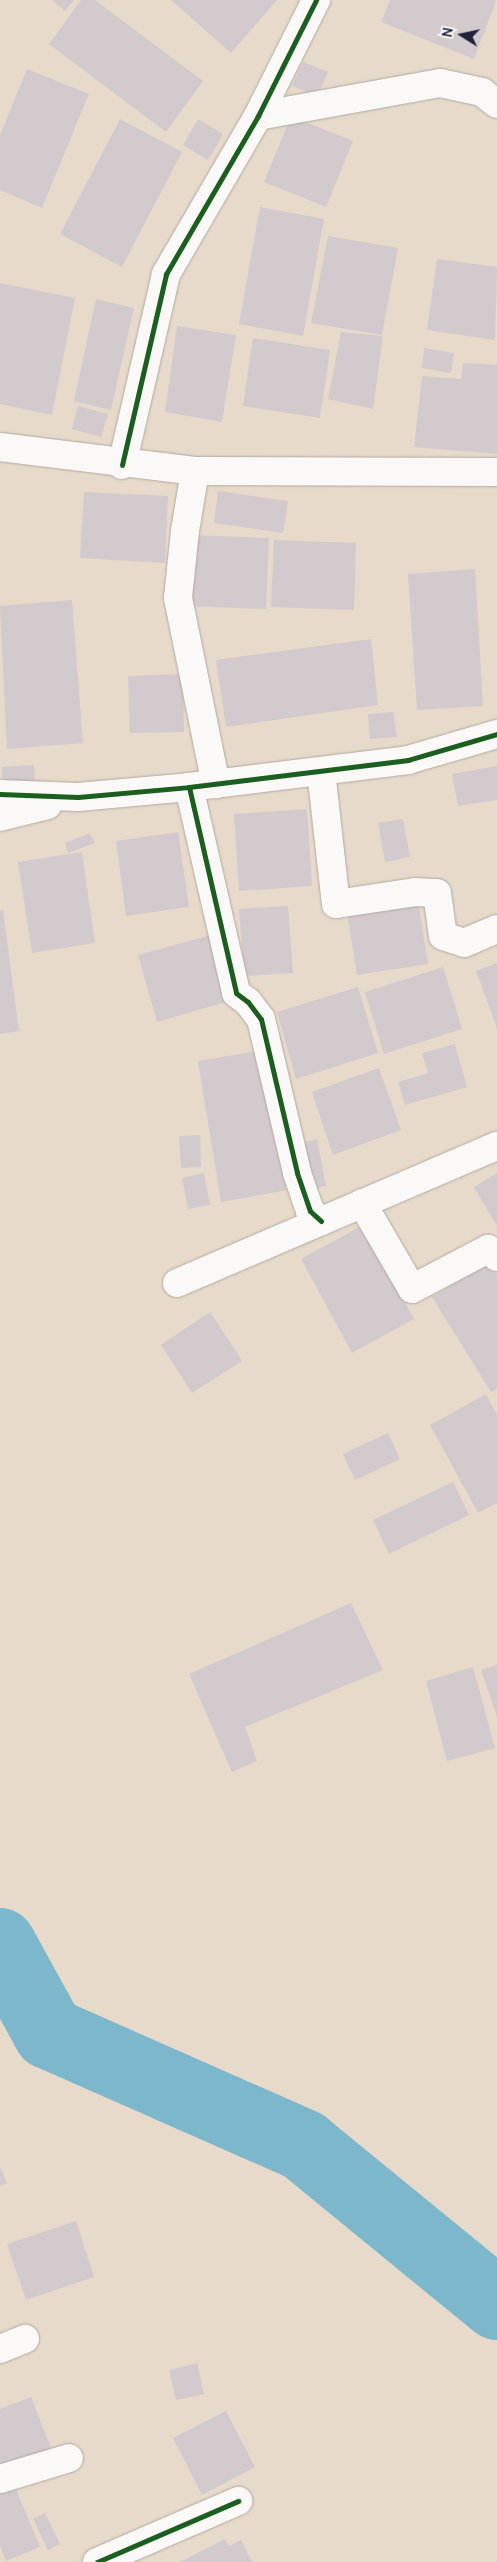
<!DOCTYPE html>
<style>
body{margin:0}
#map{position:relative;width:497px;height:2562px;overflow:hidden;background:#e7daca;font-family:Delius,sans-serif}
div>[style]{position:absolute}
.river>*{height:72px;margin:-36px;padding:0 36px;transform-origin:36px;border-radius:36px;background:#7cb7cb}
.building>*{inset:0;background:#d3cace}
.roads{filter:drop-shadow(0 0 1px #b1a9a2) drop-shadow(0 0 1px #b1a9a2)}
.minor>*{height:28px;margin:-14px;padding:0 14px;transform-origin:14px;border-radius:14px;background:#fbf9f7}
.cycleway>*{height:5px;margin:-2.5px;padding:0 2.5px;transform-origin:2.5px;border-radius:2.5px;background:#1b5e20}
span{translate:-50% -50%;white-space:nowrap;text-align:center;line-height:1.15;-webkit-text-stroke:4px #f6f6f2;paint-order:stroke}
.north{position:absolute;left:437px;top:10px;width:50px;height:50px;-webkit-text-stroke:4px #f6f6f2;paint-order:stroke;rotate:280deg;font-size:14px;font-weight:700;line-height:20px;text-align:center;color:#22223b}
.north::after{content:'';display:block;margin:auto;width:18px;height:22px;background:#22223b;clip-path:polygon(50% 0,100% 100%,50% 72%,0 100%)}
</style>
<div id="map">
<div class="river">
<i style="left:0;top:1944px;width:102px;rotate:61.2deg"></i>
<i style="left:49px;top:2033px;width:278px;rotate:23.8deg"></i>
<i style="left:303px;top:2145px;width:251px;rotate:39.3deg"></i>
</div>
<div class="building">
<i style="clip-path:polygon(52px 0,74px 0,65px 11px)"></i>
<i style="clip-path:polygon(81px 0,95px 0,203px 81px,166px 132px,49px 44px)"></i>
<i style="clip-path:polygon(171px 0,277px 0,231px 53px)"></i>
<i style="clip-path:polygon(390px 0,493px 0,496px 1px,474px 59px,381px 22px)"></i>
<i style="clip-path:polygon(303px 62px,328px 72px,318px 96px,292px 86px)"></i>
<i style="clip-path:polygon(27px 69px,89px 94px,42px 208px,0 190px,0 135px)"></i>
<i style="clip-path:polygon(291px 116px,353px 141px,326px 207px,264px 182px)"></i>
<i style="clip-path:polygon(120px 119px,182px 152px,122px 267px,60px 234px)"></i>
<i style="clip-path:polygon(198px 119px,223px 134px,208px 160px,183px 145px)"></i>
<i style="clip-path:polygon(260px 207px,324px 219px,303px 336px,239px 324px)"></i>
<i style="clip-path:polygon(328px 236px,398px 248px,382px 335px,311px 323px)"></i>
<i style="clip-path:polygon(437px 259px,497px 267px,495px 340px,427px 330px)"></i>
<i style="clip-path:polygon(0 283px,75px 298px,52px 415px,0 404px)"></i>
<i style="clip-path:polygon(96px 299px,134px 308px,111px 410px,74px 401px)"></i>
<i style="clip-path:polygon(177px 326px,236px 335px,222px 422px,165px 412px)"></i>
<i style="clip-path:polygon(341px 332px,383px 336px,373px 409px,328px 399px)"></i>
<i style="clip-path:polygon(253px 338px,330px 350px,320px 418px,243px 406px)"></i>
<i style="clip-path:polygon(424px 348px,454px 353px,451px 373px,422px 368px)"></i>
<i style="clip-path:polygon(463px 363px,497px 365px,497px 454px,414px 447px,422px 376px,461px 379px)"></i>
<i style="clip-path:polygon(78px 406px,108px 414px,101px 437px,72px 429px)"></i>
<i style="clip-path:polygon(218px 491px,288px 501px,283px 533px,214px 523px)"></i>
<i style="clip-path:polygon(84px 492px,168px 496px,165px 563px,80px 558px)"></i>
<i style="clip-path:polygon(189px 535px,269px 538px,266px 609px,186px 606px)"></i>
<i style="clip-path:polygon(274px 540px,356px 543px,354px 610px,271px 607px)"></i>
<i style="clip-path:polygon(475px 569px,483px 706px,417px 710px,408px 574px)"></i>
<i style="clip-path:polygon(72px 600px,83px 743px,7px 749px,0 606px)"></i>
<i style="clip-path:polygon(371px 639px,378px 705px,226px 727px,216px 660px)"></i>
<i style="clip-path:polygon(183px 674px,184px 732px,130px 733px,128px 676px)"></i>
<i style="clip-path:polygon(393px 712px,397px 737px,370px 739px,368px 714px)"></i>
<i style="clip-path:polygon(34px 765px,35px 787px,3px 788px,2px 767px)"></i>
<i style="clip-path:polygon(497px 766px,497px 800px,458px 806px,452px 774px)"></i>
<i style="clip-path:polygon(307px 809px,312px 886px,239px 891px,234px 814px)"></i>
<i style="clip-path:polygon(403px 819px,410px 857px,385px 862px,378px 823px)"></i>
<i style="clip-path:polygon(178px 832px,189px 907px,126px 916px,116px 841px)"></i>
<i style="clip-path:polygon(90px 833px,95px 843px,68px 853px,65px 843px)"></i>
<i style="clip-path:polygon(82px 852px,95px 943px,32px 953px,18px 862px)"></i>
<i style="clip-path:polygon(417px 895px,428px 964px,357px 975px,346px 907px)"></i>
<i style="clip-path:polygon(288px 906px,293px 973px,244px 976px,239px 909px)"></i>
<i style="clip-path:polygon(3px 910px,19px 1031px,0 1034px,0 911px)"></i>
<i style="clip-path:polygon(211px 935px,229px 1001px,157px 1022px,138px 955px)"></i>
<i style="clip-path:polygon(497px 963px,497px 1028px,476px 971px)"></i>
<i style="clip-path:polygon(443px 967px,462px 1029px,384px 1054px,365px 992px)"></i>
<i style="clip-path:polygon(358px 987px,378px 1053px,296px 1079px,277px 1012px)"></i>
<i style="clip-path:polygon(455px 1044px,467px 1087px,405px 1105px,398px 1082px,428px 1073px,422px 1053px)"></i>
<i style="clip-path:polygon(264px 1050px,287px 1190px,221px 1202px,198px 1061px)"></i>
<i style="clip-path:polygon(379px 1068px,401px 1130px,333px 1155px,312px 1092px)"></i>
<i style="clip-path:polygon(200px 1135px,201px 1167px,181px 1168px,179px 1136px)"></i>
<i style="clip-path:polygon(317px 1139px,326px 1186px,306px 1191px,296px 1144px)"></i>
<i style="clip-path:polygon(204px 1173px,210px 1205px,188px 1209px,182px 1178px)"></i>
<i style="clip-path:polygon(497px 1173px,497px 1226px,474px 1187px)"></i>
<i style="clip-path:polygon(363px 1225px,414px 1319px,352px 1353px,301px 1259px)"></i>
<i style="clip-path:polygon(489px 1262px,497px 1275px,497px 1389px,491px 1392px,432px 1297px)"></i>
<i style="clip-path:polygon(210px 1312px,242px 1361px,192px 1393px,161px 1345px)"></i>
<i style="clip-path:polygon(486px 1394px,497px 1415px,497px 1503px,478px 1513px,430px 1425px)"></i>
<i style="clip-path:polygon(388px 1433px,400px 1459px,355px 1480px,343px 1454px)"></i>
<i style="clip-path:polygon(453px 1482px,469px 1515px,389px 1554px,373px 1520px)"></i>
<i style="clip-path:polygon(351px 1603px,383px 1670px,245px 1727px,257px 1761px,232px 1772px,189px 1674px)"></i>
<i style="clip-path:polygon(497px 1665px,497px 1716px,481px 1670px)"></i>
<i style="clip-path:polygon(473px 1667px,495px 1748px,447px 1761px,426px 1681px)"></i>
<i style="clip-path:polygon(0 2167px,7px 2183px,0 2186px)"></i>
<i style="clip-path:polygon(76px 2221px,94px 2277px,26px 2300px,7px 2244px)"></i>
<i style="clip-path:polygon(197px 2363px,204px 2394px,176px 2400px,169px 2370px)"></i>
<i style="clip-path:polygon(31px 2397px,51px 2448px,0 2469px,0 2409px)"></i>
<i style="clip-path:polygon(226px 2411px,255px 2467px,202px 2495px,173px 2438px)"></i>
<i style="clip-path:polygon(14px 2484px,40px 2547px,6px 2561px,0 2546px,0 2490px)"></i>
<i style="clip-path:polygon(45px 2513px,60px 2544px,48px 2550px,33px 2519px)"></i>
<i style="clip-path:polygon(225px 2539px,229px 2546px,241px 2540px,252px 2562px,180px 2562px)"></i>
</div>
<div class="roads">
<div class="minor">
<i style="left:258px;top:116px;width:185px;rotate:-10.3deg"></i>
<i style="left:440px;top:83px;width:43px;rotate:12.1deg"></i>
<i style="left:482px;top:92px;width:19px;rotate:39deg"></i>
<i style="left:0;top:447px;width:196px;rotate:7deg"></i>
<i style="left:195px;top:471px;width:302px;rotate:0.2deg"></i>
<i style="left:122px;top:465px;width:196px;rotate:-77deg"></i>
<i style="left:166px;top:274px;width:183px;rotate:-59.8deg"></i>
<i style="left:258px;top:116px;width:130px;rotate:-63.4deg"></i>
<i style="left:195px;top:471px;width:61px;rotate:99.5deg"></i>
<i style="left:185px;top:531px;width:67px;rotate:96deg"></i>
<i style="left:178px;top:598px;width:190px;rotate:78.5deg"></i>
<i style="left:321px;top:771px;width:134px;rotate:83.6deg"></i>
<i style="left:336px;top:904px;width:80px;rotate:-8.6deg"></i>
<i style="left:415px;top:892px;width:22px;rotate:3deg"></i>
<i style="left:437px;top:893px;width:43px;rotate:82.1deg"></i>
<i style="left:443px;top:936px;width:22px;rotate:18deg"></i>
<i style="left:464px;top:943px;width:36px;rotate:-23deg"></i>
<i style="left:189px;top:787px;width:211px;rotate:77.1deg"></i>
<i style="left:236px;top:993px;width:15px;rotate:37deg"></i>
<i style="left:248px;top:1002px;width:21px;rotate:53deg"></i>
<i style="left:261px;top:1019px;width:158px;rotate:76.8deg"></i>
<i style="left:297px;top:1173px;width:40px;rotate:71.1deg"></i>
<i style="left:310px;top:1211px;width:15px;rotate:42deg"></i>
<i style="left:0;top:794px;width:78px;rotate:2.2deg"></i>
<i style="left:78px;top:797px;width:111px;rotate:-5.1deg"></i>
<i style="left:189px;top:787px;width:221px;rotate:-7deg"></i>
<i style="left:408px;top:760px;width:93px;rotate:-16.3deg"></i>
<i style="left:0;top:817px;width:49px;rotate:-14deg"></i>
<i style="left:362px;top:1203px;width:99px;rotate:59.8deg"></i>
<i style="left:412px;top:1289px;width:86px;rotate:-27.8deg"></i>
<i style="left:488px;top:1249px;width:12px;rotate:42deg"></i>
<i style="left:177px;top:1283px;width:348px;rotate:-23.2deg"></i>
<i style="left:0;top:2349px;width:27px;rotate:-22deg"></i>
<i style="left:0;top:2479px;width:72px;rotate:-16.9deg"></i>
<i style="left:97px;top:2562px;width:154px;rotate:-23.4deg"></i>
</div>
</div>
<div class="cycleway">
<i style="left:122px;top:465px;width:196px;rotate:-77deg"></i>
<i style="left:166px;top:274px;width:183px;rotate:-59.8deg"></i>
<i style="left:258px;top:116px;width:130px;rotate:-63.4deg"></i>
<i style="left:189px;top:787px;width:211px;rotate:77.1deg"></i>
<i style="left:236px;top:993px;width:15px;rotate:37deg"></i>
<i style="left:248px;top:1002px;width:21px;rotate:53deg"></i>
<i style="left:261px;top:1019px;width:158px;rotate:76.8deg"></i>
<i style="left:297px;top:1173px;width:40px;rotate:71.1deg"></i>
<i style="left:310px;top:1211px;width:15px;rotate:42deg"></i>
<i style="left:0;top:794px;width:78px;rotate:2.2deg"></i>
<i style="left:78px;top:797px;width:111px;rotate:-5.1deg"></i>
<i style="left:189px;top:787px;width:221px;rotate:-7deg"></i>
<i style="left:408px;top:760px;width:93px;rotate:-16.3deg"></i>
<i style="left:97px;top:2562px;width:154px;rotate:-23.4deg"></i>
</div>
<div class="north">N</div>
</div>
